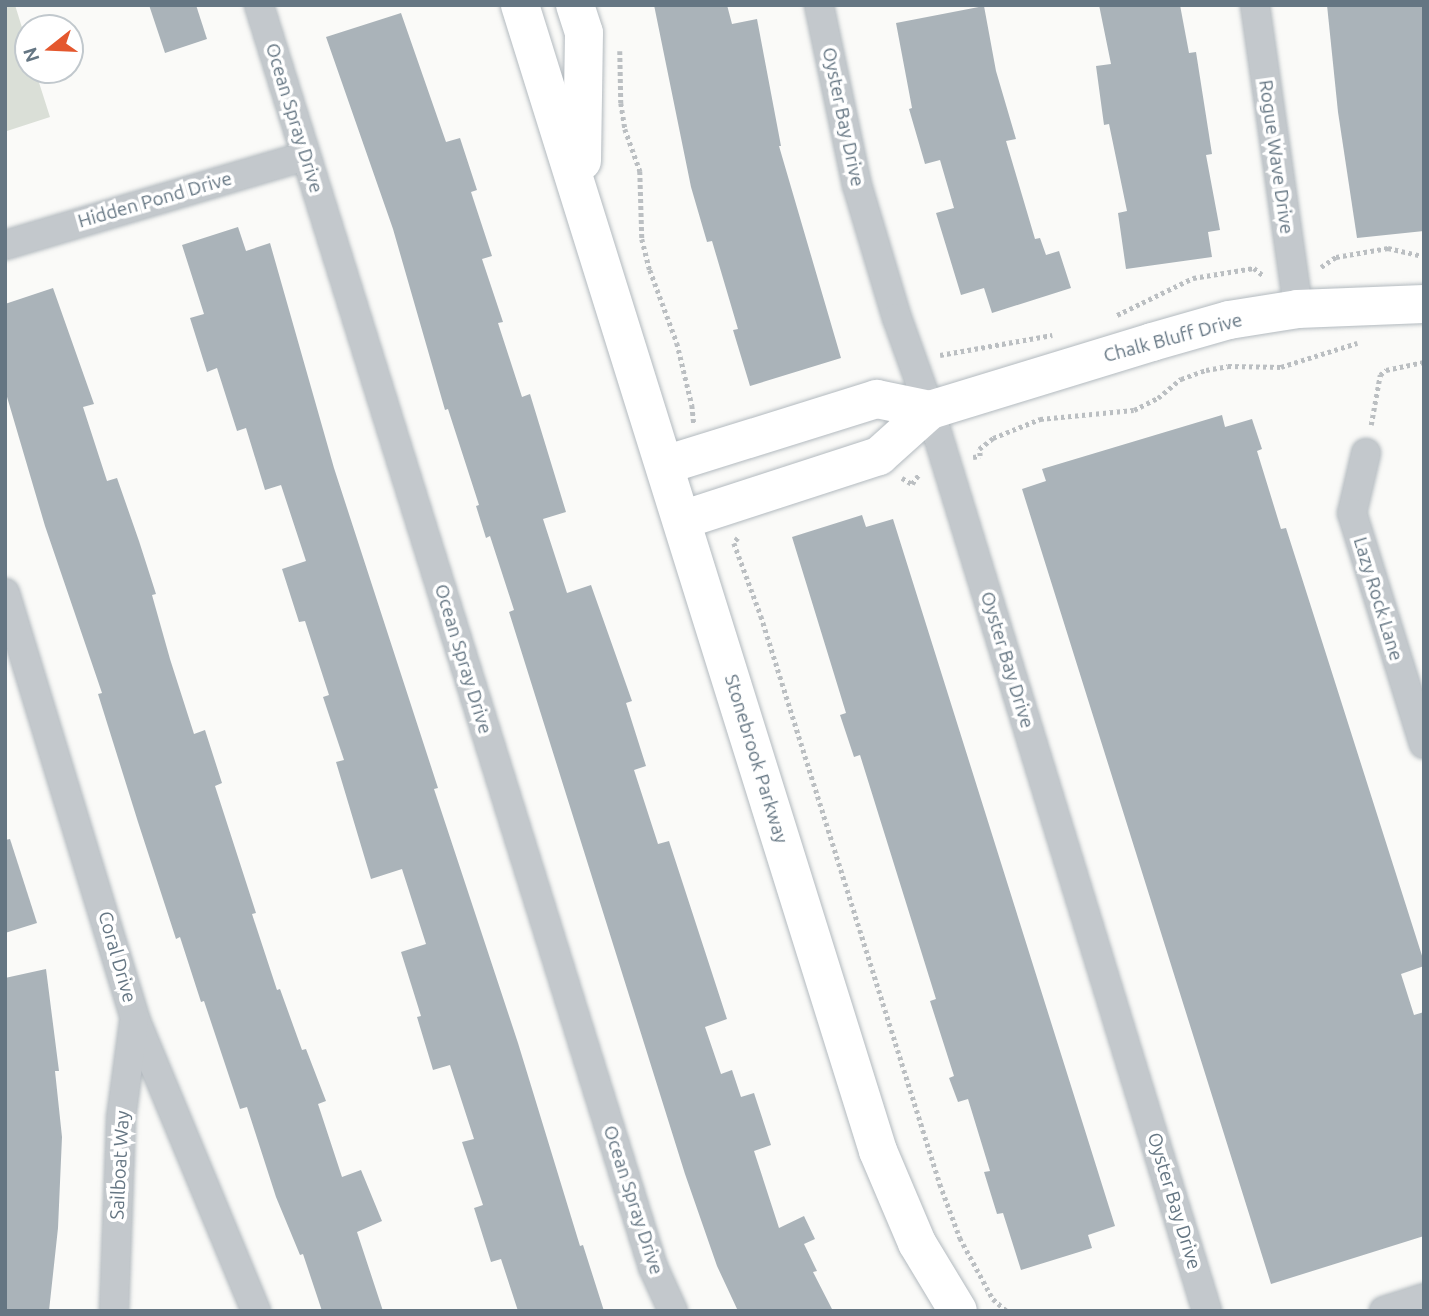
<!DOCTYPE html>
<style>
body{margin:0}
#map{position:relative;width:1429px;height:1316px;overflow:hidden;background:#fafaf8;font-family:Ubuntu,sans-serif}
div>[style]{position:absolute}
.green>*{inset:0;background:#dadfd7}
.building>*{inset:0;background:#aab3b9}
.path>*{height:4.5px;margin-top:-2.25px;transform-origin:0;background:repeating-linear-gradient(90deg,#bbbfc2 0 3.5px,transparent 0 7px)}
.roads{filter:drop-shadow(0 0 2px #b3babf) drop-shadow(0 0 2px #b3babf)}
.street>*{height:28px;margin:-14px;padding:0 14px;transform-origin:14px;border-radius:14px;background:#c3c8cc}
.secondary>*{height:38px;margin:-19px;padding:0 19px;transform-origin:19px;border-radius:19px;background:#fff}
span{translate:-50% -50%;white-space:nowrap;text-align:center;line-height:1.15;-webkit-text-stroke:7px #fff;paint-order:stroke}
.street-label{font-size:19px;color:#657683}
.frame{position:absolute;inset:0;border:7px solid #657683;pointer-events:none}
.north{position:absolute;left:14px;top:14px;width:70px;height:70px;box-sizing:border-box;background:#fff;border:2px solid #c1c8cd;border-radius:50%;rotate:252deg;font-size:19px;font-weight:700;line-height:28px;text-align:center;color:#657683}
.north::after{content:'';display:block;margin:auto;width:24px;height:32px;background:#e4572e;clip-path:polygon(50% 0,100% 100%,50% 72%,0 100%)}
</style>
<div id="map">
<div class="green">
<i style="clip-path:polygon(5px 5px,15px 5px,28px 47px,28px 70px,35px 70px,50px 117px,7px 131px)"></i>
</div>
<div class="building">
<i style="clip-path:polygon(149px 5px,196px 5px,207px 39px,165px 53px)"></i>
<i style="clip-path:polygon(654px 5px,727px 5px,732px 24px,757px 19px,781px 146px,779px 146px,841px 358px,750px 386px,733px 330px,738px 329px,712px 241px,707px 242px,691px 187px)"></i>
<i style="clip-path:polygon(1099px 5px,1180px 5px,1189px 53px,1196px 52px,1212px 154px,1206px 155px,1220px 230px,1208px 232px,1212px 257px,1126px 269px,1118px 213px,1127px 211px,1109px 124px,1104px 125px,1096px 66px,1111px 64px)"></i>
<i style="clip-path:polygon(1327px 5px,1424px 5px,1424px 231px,1357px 238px,1338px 112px)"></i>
<i style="clip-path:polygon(984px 6px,996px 71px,1016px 139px,1006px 141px,1035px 239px,1040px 238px,1046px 255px,1059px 251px,1071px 288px,992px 313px,984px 288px,961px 295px,936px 213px,954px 208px,940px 160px,925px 164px,909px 109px,912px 108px,896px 23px)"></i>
<i style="clip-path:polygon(401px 13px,446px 142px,460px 138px,477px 190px,471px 192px,492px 256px,482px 259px,503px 322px,498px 323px,522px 397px,530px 394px,566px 512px,543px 519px,567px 593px,591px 585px,632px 701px,626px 703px,646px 766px,634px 770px,658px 844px,669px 841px,727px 1019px,705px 1027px,721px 1074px,732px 1070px,741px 1097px,754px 1093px,771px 1145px,754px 1151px,779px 1228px,804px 1216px,815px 1239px,804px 1244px,817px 1271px,813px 1272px,833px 1311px,738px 1311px,717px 1266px,685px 1174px,509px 612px,514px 610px,490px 536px,486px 538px,476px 506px,479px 505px,448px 409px,445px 410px,393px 229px,326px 37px)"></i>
<i style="clip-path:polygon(238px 227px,246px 251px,270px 243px,334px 468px,438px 788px,434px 789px,518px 1043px,580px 1246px,583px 1245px,604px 1311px,518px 1311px,501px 1259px,491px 1262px,474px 1208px,483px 1205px,462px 1142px,474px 1139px,450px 1065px,433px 1070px,417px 1017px,421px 1016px,401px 952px,426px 944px,402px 869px,371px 879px,336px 762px,344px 760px,323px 697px,329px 695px,305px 621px,299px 622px,282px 569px,306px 561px,281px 485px,265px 490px,246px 428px,237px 431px,217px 368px,207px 372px,190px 318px,204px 314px,182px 245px)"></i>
<i style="clip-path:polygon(53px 288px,94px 404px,83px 407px,107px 481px,117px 478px,139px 541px,156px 594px,152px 595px,170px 659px,194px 734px,205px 730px,222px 783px,215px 786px,256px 913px,252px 914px,277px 990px,280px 989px,302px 1050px,306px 1049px,326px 1101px,318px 1104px,342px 1177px,361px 1170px,382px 1221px,357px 1232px,383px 1311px,322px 1311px,303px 1254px,300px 1255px,276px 1197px,247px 1107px,240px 1109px,204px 1001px,201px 1002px,180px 937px,176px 939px,138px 822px,98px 694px,102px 693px,45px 526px,5px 390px,5px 304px)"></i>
<i style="clip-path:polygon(1222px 415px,1225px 427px,1252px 419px,1262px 449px,1257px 451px,1281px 529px,1286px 528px,1424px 962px,1424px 966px,1401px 974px,1414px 1015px,1424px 1012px,1424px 1236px,1271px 1284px,1022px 489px,1046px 481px,1042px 469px)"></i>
<i style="clip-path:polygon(862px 515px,866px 527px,893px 519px,1115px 1226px,1088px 1235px,1092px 1248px,1021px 1270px,1003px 1213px,997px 1214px,984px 1172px,990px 1171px,968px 1099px,958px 1102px,949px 1078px,954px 1076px,930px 1001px,936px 999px,860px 755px,854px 757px,840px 715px,846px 713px,792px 537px)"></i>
<i style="clip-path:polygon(10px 839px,37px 923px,5px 933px,5px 840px)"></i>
<i style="clip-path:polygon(46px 969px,59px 1071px,55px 1071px,62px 1137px,58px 1228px,49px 1311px,5px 1311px,5px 978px)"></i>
</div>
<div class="path">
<i style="left:620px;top:51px;width:52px;rotate:88.9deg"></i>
<i style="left:621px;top:103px;width:26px;rotate:81deg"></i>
<i style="left:625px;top:129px;width:45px;rotate:70.3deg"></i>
<i style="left:640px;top:171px;width:68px;rotate:88.3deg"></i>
<i style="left:642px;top:239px;width:32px;rotate:76deg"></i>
<i style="left:650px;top:270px;width:78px;rotate:69.7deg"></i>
<i style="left:677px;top:343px;width:64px;rotate:76.4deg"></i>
<i style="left:692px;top:405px;width:18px;rotate:84deg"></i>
<i style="left:1321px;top:267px;width:18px;rotate:-34deg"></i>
<i style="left:1336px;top:257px;width:53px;rotate:-9.8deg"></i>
<i style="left:1388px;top:248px;width:37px;rotate:13deg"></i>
<i style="left:1117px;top:315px;width:85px;rotate:-26deg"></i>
<i style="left:1193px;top:278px;width:62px;rotate:-9.3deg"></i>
<i style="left:1254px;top:268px;width:13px;rotate:39deg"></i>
<i style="left:940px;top:355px;width:114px;rotate:-10.1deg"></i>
<i style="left:1371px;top:425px;width:51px;rotate:-79.8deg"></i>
<i style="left:1380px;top:375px;width:8px;rotate:-40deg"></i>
<i style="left:1386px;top:370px;width:39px;rotate:-12deg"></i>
<i style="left:973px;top:457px;width:7px;rotate:-8deg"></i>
<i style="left:980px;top:456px;width:7px;rotate:-98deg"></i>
<i style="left:979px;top:449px;width:18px;rotate:-38deg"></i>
<i style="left:993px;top:438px;width:51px;rotate:-22deg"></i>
<i style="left:1040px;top:419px;width:94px;rotate:-5.5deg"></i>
<i style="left:1134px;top:410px;width:27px;rotate:-27deg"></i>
<i style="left:1158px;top:398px;width:30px;rotate:-40deg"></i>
<i style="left:1181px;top:379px;width:27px;rotate:-20deg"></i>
<i style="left:1206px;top:370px;width:22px;rotate:-10deg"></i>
<i style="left:1228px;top:366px;width:53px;rotate:1.1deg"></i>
<i style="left:1281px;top:367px;width:80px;rotate:-17.5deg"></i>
<i style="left:902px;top:478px;width:12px;rotate:31deg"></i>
<i style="left:912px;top:484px;width:12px;rotate:-55deg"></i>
<i style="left:738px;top:538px;width:6px;rotate:129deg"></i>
<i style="left:734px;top:543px;width:78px;rotate:69.7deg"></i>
<i style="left:761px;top:616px;width:596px;rotate:72.51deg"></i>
<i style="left:940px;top:1184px;width:58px;rotate:69.7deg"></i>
<i style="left:960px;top:1238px;width:69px;rotate:61.6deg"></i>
<i style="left:993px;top:1299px;width:18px;rotate:41deg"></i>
</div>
<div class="roads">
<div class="street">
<i style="left:259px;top:5px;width:1322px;rotate:72.66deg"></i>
<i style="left:653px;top:1267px;width:48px;rotate:65.6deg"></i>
<i style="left:819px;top:5px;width:184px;rotate:78.1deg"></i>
<i style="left:857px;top:185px;width:139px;rotate:73.3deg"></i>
<i style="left:897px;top:318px;width:98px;rotate:70.3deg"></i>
<i style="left:930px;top:410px;width:943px;rotate:72.91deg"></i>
<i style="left:1255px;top:5px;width:307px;rotate:81.9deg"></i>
<i style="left:5px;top:245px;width:314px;rotate:-16.5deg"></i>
<i style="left:1366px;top:453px;width:62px;rotate:103.1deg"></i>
<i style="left:1352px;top:513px;width:242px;rotate:72.7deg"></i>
<i style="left:5px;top:593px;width:445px;rotate:73deg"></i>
<i style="left:135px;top:1019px;width:316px;rotate:67.5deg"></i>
<i style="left:114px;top:1311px;width:193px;rotate:-87.9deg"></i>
<i style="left:121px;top:1118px;width:97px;rotate:-82.3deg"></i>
<i style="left:1384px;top:1311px;width:42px;rotate:-18deg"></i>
</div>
<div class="secondary">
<i style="left:520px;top:5px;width:1201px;rotate:72.65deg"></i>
<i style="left:878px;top:1151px;width:100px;rotate:67deg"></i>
<i style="left:917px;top:1243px;width:79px;rotate:58.9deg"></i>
<i style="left:575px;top:5px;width:29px;rotate:72deg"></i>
<i style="left:584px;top:33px;width:128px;rotate:90.9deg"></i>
<i style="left:665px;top:465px;width:222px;rotate:-17.3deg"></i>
<i style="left:877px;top:399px;width:54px;rotate:11.7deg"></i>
<i style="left:682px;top:520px;width:207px;rotate:-18deg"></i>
<i style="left:879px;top:456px;width:69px;rotate:-42deg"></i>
<i style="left:930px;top:410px;width:232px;rotate:-17deg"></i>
<i style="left:1152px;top:342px;width:80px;rotate:-15.9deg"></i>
<i style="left:1229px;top:320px;width:70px;rotate:-9.1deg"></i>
<i style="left:1298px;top:309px;width:126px;rotate:-2.3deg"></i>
</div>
</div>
<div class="street-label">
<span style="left:843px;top:117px;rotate:78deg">Oyster Bay Drive</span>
<span style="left:294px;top:118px;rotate:73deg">Ocean Spray Drive</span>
<span style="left:1276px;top:157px;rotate:82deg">Rogue Wave Drive</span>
<span style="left:155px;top:200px;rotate:-16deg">Hidden Pond Drive</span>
<span style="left:1173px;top:338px;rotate:-15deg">Chalk Bluff Drive</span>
<span style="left:1378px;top:599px;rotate:73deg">Lazy Rock Lane</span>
<span style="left:463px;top:659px;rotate:73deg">Ocean Spray Drive</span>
<span style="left:1007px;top:660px;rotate:73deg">Oyster Bay Drive</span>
<span style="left:756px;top:759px;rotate:73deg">Stonebrook Parkway</span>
<span style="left:117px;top:957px;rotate:74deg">Coral Drive</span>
<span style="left:120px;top:1165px;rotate:-87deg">Sailboat Way</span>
<span style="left:633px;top:1200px;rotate:72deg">Ocean Spray Drive</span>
<span style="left:1174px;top:1201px;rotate:73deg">Oyster Bay Drive</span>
</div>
<div class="frame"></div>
<div class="north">N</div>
</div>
